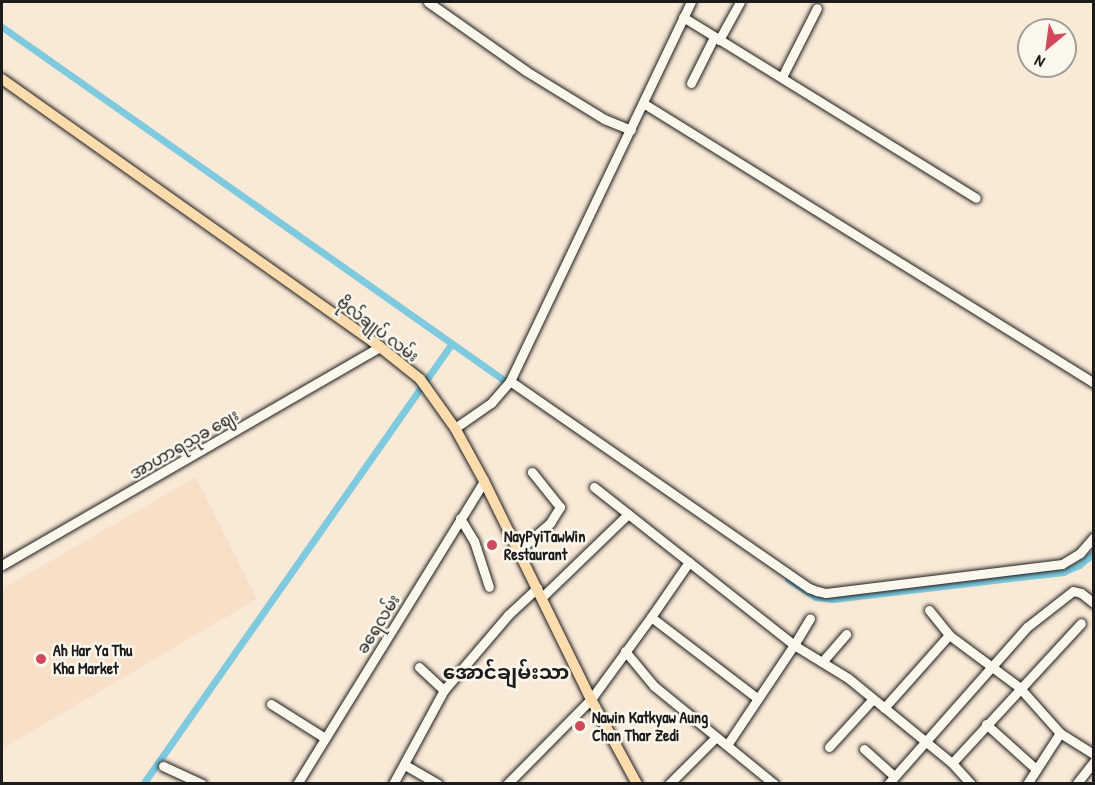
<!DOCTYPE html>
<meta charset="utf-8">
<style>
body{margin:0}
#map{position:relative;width:1095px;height:785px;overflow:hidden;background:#f9e9d7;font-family:"Patrick Hand","Noto Sans Myanmar",sans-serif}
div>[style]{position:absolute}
.built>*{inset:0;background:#f8dfc8}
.canal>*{height:7px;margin:-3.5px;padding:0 3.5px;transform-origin:3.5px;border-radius:3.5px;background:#7fcade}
.roads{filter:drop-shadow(0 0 2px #1c1c1c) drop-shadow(0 0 2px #1c1c1c)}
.minor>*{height:9px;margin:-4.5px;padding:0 4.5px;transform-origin:4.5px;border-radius:4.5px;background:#fbf7ec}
.major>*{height:10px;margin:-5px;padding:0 5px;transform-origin:5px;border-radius:5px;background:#fcdcac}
.dots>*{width:16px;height:16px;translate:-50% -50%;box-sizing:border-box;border:3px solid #fbf7ec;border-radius:50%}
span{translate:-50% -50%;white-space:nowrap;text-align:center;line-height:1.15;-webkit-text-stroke:5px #fbf7ec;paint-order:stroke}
.street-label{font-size:16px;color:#1c1c1c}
.poi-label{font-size:16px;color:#1c1c1c;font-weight:700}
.left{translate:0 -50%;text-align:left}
.quarter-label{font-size:20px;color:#1c1c1c;font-weight:700}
.frame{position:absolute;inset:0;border:3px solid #1c1c1c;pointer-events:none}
.north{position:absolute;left:1017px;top:18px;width:60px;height:60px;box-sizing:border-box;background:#fbf7ec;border:2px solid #a29f99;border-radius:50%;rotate:209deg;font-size:16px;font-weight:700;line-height:24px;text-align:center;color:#1c1c1c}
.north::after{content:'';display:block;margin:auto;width:21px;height:27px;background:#d1495b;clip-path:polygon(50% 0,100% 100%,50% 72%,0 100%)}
</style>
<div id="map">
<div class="built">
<i style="clip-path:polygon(196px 477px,257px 599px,2px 749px,2px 589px)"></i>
</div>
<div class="canal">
<i style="left:2px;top:27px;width:622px;rotate:35.12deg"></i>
<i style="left:788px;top:579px;width:33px;rotate:33deg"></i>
<i style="left:816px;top:597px;width:17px;rotate:7deg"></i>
<i style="left:833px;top:599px;width:232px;rotate:-6.7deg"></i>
<i style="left:1063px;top:572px;width:17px;rotate:-24deg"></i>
<i style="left:1079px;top:565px;width:19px;rotate:-39deg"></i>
<i style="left:143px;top:784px;width:538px;rotate:-54.98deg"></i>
</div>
<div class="roads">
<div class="minor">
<i style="left:428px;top:2px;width:120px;rotate:35.1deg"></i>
<i style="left:526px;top:71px;width:92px;rotate:31.6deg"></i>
<i style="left:604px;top:119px;width:29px;rotate:22deg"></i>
<i style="left:683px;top:17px;width:344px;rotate:31.7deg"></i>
<i style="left:719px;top:40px;width:43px;rotate:-61.1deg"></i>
<i style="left:782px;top:77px;width:77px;rotate:-63.1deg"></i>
<i style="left:691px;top:83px;width:51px;rotate:-63.4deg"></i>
<i style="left:643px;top:103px;width:531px;rotate:31.83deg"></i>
<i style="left:510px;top:381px;width:364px;rotate:34.7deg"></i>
<i style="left:809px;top:588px;width:9px;rotate:21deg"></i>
<i style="left:817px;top:591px;width:9px;rotate:13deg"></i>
<i style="left:826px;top:593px;width:238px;rotate:-7deg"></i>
<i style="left:1062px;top:564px;width:21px;rotate:-31deg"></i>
<i style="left:1080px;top:553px;width:21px;rotate:-49deg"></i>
<i style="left:510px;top:381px;width:420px;rotate:-64.5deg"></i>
<i style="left:455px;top:428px;width:44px;rotate:-34.8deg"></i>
<i style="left:491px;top:403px;width:29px;rotate:-49deg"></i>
<i style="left:594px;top:487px;width:255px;rotate:38.3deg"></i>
<i style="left:794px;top:645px;width:31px;rotate:-59deg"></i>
<i style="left:460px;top:518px;width:27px;rotate:59deg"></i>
<i style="left:474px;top:541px;width:48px;rotate:71.9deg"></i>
<i style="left:518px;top:551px;width:43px;rotate:-41.2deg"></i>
<i style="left:550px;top:523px;width:19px;rotate:-58deg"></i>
<i style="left:560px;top:507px;width:45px;rotate:-128.7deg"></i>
<i style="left:2px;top:565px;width:436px;rotate:-30deg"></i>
<i style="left:541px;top:598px;width:121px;rotate:-44deg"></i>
<i style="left:929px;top:610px;width:32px;rotate:51deg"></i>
<i style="left:949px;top:635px;width:87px;rotate:36.6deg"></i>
<i style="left:1019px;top:687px;width:62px;rotate:48.3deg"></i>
<i style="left:1060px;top:733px;width:40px;rotate:32deg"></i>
<i style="left:651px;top:617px;width:67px;rotate:-55.4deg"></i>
<i style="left:625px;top:651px;width:45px;rotate:50.4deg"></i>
<i style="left:654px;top:686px;width:155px;rotate:39.2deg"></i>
<i style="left:822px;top:662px;width:37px;rotate:-49deg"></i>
<i style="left:419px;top:667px;width:34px;rotate:43deg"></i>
<i style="left:271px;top:704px;width:64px;rotate:32.2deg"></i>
<i style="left:884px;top:708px;width:98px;rotate:-48.3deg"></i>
<i style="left:986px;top:724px;width:67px;rotate:42deg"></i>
<i style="left:727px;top:745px;width:120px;rotate:-56.2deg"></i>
<i style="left:794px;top:645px;width:63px;rotate:31.4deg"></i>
<i style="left:848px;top:678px;width:134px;rotate:39.3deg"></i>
<i style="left:952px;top:763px;width:28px;rotate:48deg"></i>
<i style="left:829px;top:747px;width:65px;rotate:-47.5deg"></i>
<i style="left:864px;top:749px;width:40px;rotate:42deg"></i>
<i style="left:952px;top:763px;width:190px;rotate:-47.3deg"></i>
<i style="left:405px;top:765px;width:38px;rotate:30deg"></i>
<i style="left:163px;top:766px;width:43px;rotate:24.8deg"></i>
<i style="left:1077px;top:783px;width:28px;rotate:-52deg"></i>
<i style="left:297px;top:784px;width:356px;rotate:-58.3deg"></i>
<i style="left:393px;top:784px;width:107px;rotate:-61.5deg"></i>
<i style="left:444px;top:690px;width:99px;rotate:-49.5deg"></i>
<i style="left:508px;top:615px;width:40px;rotate:-43deg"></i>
<i style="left:507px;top:784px;width:120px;rotate:-45.3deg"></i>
<i style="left:591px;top:699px;width:102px;rotate:-53.8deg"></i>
<i style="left:651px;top:617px;width:133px;rotate:37.4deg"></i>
<i style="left:669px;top:784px;width:66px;rotate:-45deg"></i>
<i style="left:888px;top:784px;width:210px;rotate:-48.5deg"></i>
<i style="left:1027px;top:627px;width:58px;rotate:-38deg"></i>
<i style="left:1073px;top:591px;width:8px;rotate:14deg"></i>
<i style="left:1081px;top:593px;width:16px;rotate:38deg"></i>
<i style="left:1027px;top:784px;width:61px;rotate:-57.1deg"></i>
</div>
<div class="major">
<i style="left:2px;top:79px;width:463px;rotate:35.3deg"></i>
<i style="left:380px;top:347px;width:51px;rotate:38.7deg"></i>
<i style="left:420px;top:379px;width:60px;rotate:54.5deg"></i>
<i style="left:455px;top:428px;width:60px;rotate:61.3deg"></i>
<i style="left:484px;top:481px;width:243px;rotate:63.9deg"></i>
<i style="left:591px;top:699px;width:97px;rotate:61.6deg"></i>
</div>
</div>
<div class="dots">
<i style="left:492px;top:545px;background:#d1495b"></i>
<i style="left:41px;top:659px;background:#d1495b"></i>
<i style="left:580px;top:726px;background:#d1495b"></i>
</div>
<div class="street-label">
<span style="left:378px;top:329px;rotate:37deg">ဗိုလ်ချုပ် လမ်း</span>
<span style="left:184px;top:444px;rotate:-30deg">အာဟာရသုခ ဈေး</span>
<span style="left:378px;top:624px;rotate:-58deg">ခရေလမ်း</span>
</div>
<div class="poi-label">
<span class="left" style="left:504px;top:545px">NayPyiTawWin<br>Restaurant</span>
<span class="left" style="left:53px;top:659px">Ah Har Ya Thu<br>Kha Market</span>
<span class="left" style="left:592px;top:726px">Nawin Katkyaw Aung<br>Chan Thar Zedi</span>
</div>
<div class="quarter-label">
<span style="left:506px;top:671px">အောင်ချမ်းသာ</span>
</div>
<div class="frame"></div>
<div class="north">N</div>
</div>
